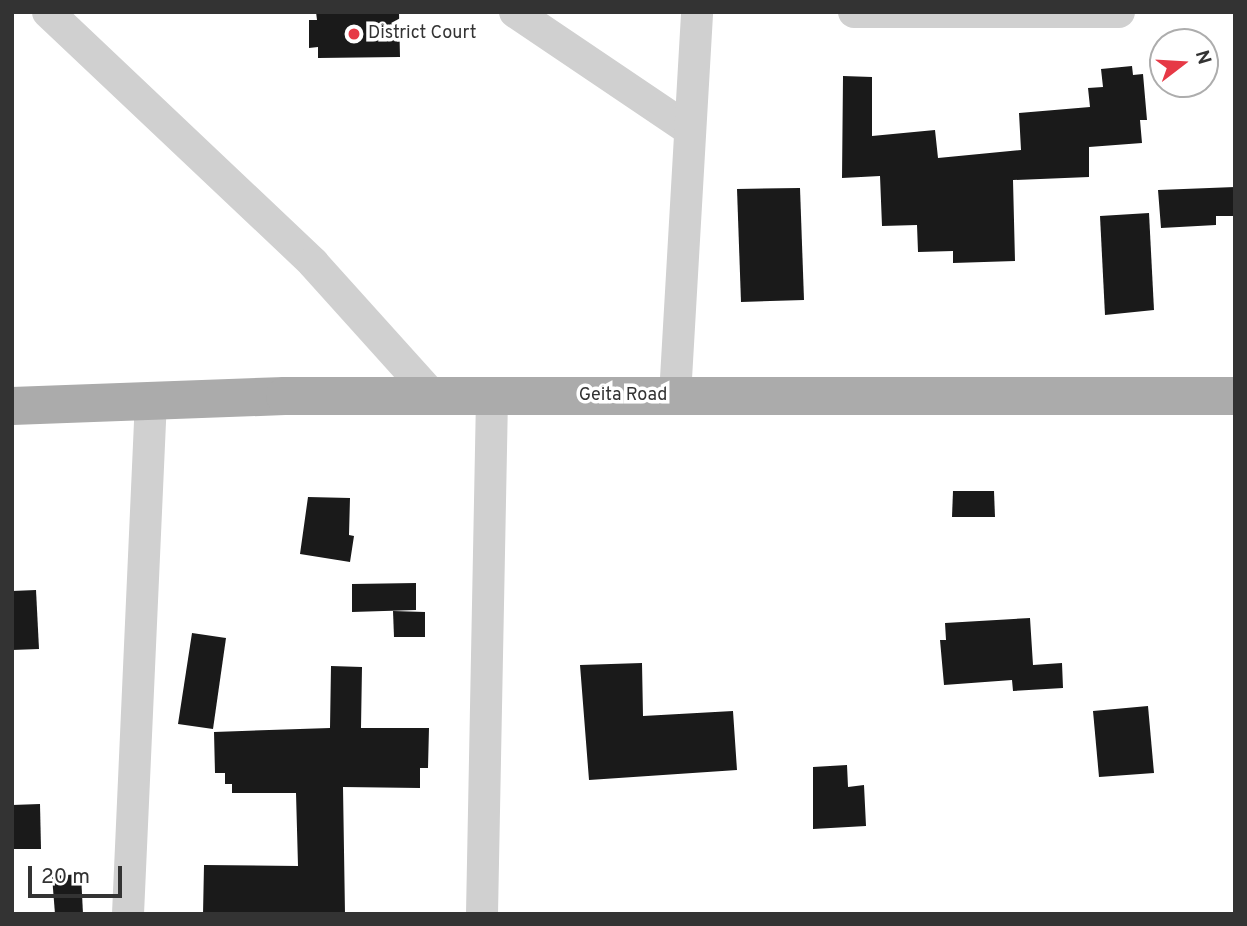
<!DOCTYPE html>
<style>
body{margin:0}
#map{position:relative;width:1247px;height:926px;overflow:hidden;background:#fff;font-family:Overpass,sans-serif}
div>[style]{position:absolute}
.building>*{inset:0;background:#1a1a1a}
.minor>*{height:32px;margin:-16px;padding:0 16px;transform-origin:16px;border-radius:16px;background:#d0d0d0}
.major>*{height:38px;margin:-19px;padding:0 19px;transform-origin:19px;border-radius:19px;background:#ababab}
.dots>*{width:19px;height:19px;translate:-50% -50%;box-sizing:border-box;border:4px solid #fff;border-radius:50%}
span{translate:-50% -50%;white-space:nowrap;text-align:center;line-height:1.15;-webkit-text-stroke:7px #fff;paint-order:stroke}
.poi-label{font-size:18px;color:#333}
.left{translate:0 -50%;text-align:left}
.street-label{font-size:18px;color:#333}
.frame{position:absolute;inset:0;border:14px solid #333;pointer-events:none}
.north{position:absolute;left:1149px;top:28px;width:70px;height:70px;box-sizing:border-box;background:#fff;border:2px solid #adadad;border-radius:50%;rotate:73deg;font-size:19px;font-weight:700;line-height:28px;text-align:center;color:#333}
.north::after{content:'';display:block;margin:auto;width:24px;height:32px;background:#e63946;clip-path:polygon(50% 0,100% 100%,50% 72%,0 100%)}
.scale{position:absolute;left:28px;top:866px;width:94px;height:32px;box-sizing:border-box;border:4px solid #333;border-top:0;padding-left:9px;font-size:21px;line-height:24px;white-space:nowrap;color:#333;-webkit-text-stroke:5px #fff;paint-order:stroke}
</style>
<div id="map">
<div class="building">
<i style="clip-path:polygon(316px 12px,399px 12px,400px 57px,318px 58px,318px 47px,309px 48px,309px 20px,317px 20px)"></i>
<i style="clip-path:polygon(1132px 66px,1133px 75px,1143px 74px,1147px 120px,1140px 120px,1142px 143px,1089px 147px,1089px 177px,1013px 180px,1015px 261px,953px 263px,953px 251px,918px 252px,917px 225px,882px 226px,880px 176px,842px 178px,843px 76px,872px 77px,872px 136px,935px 130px,938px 158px,1021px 150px,1019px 113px,1090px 107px,1088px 88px,1103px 87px,1101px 69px)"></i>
<i style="clip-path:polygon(1235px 187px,1235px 216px,1216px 216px,1216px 225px,1161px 228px,1158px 190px)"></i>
<i style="clip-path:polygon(800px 188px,804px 300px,741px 302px,737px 189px)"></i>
<i style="clip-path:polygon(1149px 213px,1154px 310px,1105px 315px,1100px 216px)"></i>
<i style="clip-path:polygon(953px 491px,994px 491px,995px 517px,952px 517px)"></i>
<i style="clip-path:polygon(308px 497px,350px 498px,349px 535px,354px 536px,350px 562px,300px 554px)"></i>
<i style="clip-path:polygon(416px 583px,416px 610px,352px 612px,352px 584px)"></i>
<i style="clip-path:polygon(36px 590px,39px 649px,12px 650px,12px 591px)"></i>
<i style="clip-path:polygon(393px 611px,425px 612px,425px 637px,394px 637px)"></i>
<i style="clip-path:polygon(1030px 618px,1033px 665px,1062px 663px,1063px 688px,1013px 691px,1012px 680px,944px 685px,940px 640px,946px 640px,945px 623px)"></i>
<i style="clip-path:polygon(192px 633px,226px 638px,213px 729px,178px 724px)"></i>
<i style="clip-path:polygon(642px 663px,643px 716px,733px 711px,737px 770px,589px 780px,580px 665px)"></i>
<i style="clip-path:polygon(331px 666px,362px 667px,361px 728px,429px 728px,428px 768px,420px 768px,420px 788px,343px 787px,345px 914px,203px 914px,204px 865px,298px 866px,296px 793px,232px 793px,232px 784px,225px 784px,225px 773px,215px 773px,214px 732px,330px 728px)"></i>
<i style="clip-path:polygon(1148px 706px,1154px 773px,1099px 777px,1093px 711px)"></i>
<i style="clip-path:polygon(847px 765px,848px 787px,864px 785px,866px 826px,813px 829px,813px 767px)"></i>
<i style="clip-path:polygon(40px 804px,41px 849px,12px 849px,12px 805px)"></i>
<i style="clip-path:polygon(81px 874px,83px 914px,55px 914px,52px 876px)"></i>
</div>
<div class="minor">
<i style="left:48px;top:12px;width:365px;rotate:43.4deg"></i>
<i style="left:313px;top:263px;width:178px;rotate:48deg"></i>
<i style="left:515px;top:12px;width:211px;rotate:34deg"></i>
<i style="left:854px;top:12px;width:265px"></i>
<i style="left:675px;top:396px;width:385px;rotate:-86.7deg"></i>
<i style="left:128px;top:914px;width:515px;rotate:-87.44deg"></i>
<i style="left:482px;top:914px;width:518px;rotate:-88.89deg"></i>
</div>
<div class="major">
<i style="left:12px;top:406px;width:273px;rotate:-2.1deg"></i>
<i style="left:285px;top:396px;width:950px"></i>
</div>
<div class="dots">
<i style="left:354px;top:34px;background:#e63946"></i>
</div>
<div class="poi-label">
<span class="left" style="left:368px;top:34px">District Court</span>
</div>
<div class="street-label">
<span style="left:623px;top:396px">Geita Road</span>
</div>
<div class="frame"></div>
<div class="north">N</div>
<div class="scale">20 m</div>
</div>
